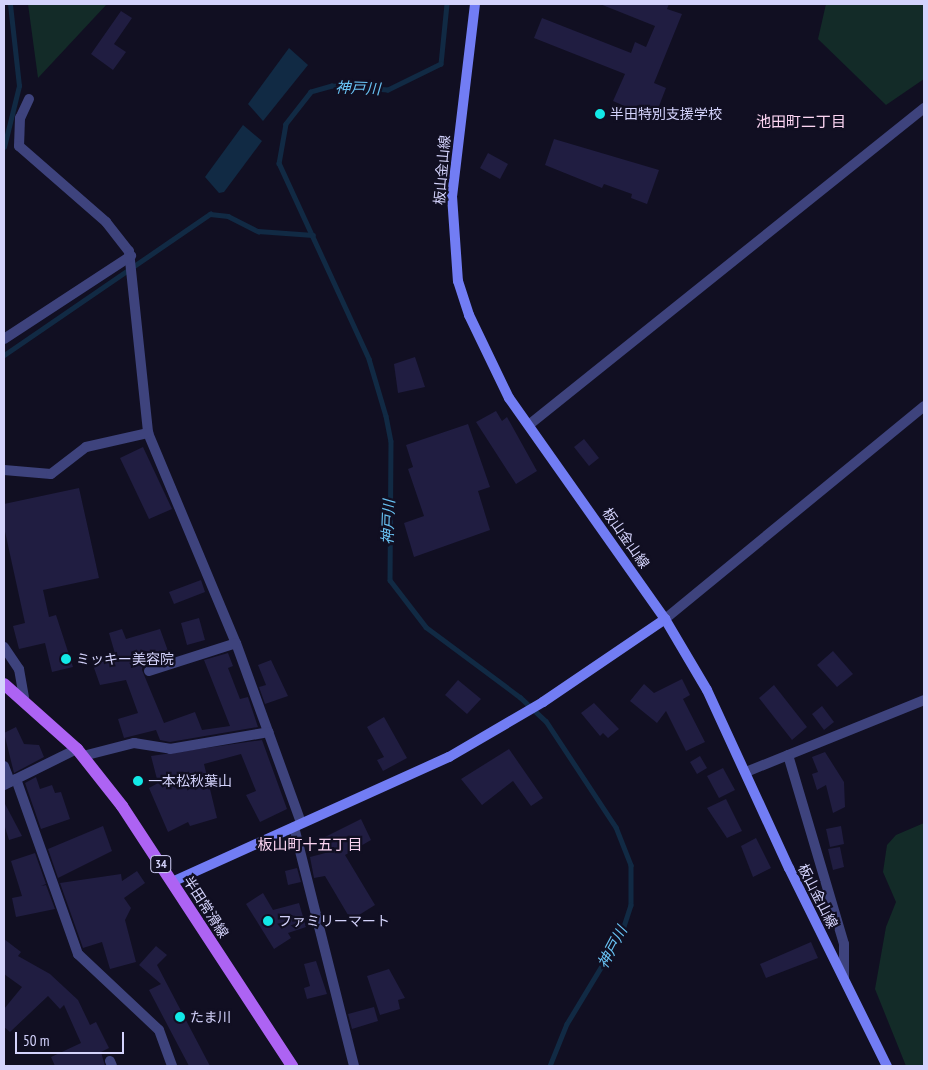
<!DOCTYPE html>
<meta charset="utf-8">
<style>
body{margin:0}
#map{position:relative;width:928px;height:1070px;overflow:hidden;background:#110f22;font-family:"PT Sans Narrow","Noto Sans JP",sans-serif}
div>[style]{position:absolute}
.green>*{inset:0;background:#132b28}
.water>*{inset:0;background:#112a44}
.stream>*{height:4.5px;margin:-2.25px;padding:0 2.25px;transform-origin:2.25px;border-radius:2.25px;background:#112a44}
.building>*{inset:0;background:#201d41}
.street>*{height:10px;margin:-5px;padding:0 5px;transform-origin:5px;border-radius:5px;background:#3e437d}
.secondary>*{height:10px;margin:-5px;padding:0 5px;transform-origin:5px;border-radius:5px;background:#727df4}
.primary>*{height:12px;margin:-6px;padding:0 6px;transform-origin:6px;border-radius:6px;background:#ad63f3}
.dots>*{width:14px;height:14px;translate:-50% -50%;box-sizing:border-box;border:2px solid #110f22;border-radius:50%}
span{translate:-50% -50%;white-space:nowrap;text-align:center;line-height:1.15;-webkit-text-stroke:4.5px #110f22;paint-order:stroke}
.shield-label span{padding:1px 4px;background:#110f22;border:1px solid;border-radius:4px;-webkit-text-stroke-width:0}
.shield-label{font-size:12px;color:#d4d3fc;font-weight:700}
.poi-label{font-size:14px;color:#d4d3fc}
.left{translate:0 -50%;text-align:left}
.street-label{font-size:14px;color:#d4d3fc}
.water-label{font-size:15px;color:#69c3f4;font-style:italic}
.neighbourhood-label{font-size:15px;color:#fcd5f2}
.frame{position:absolute;inset:0;border:5px solid #d4d3fc;pointer-events:none}
.scale{position:absolute;left:15px;top:1032px;width:109px;height:22px;box-sizing:border-box;border:2px solid #d4d3fc;border-top:0;padding-left:6px;font-size:15px;line-height:18px;white-space:nowrap;color:#d4d3fc;-webkit-text-stroke:4px #110f22;paint-order:stroke}
</style>
<div id="map">
<div class="green">
<i style="clip-path:polygon(28px 4px,107px 4px,38px 78px)"></i>
<i style="clip-path:polygon(826px 4px,924px 4px,924px 79px,886px 105px,818px 39px)"></i>
<i style="clip-path:polygon(924px 823px,924px 1066px,906px 1066px,875px 989px,886px 927px,896px 902px,883px 872px,887px 845px,896px 835px)"></i>
</div>
<div class="water">
<i style="clip-path:polygon(289px 48px,308px 65px,263px 121px,248px 104px)"></i>
<i style="clip-path:polygon(243px 125px,262px 141px,224px 192px,219px 193px,205px 177px)"></i>
</div>
<div class="stream">
<i style="left:447px;top:4px;width:60px;rotate:95.7deg"></i>
<i style="left:441px;top:64px;width:59px;rotate:153.9deg"></i>
<i style="left:388px;top:90px;width:56px;rotate:-175.9deg"></i>
<i style="left:332px;top:86px;width:22px;rotate:164deg"></i>
<i style="left:311px;top:92px;width:41px;rotate:128deg"></i>
<i style="left:286px;top:124px;width:40px;rotate:100deg"></i>
<i style="left:279px;top:163px;width:216px;rotate:65.3deg"></i>
<i style="left:369px;top:359px;width:59px;rotate:73.4deg"></i>
<i style="left:386px;top:416px;width:25px;rotate:79deg"></i>
<i style="left:391px;top:441px;width:139px;rotate:90.4deg"></i>
<i style="left:390px;top:580px;width:59px;rotate:52.5deg"></i>
<i style="left:426px;top:627px;width:117px;rotate:36.7deg"></i>
<i style="left:520px;top:697px;width:35px;rotate:43deg"></i>
<i style="left:546px;top:721px;width:127px;rotate:56.6deg"></i>
<i style="left:616px;top:827px;width:41px;rotate:68.5deg"></i>
<i style="left:631px;top:865px;width:40px;rotate:90deg"></i>
<i style="left:631px;top:905px;width:29px;rotate:108deg"></i>
<i style="left:622px;top:933px;width:106px;rotate:121.1deg"></i>
<i style="left:567px;top:1024px;width:45px;rotate:112deg"></i>
<i style="left:4px;top:147px;width:63px;rotate:-76.2deg"></i>
<i style="left:19px;top:86px;width:82px;rotate:-96.3deg"></i>
<i style="left:4px;top:355px;width:250px;rotate:-34.4deg"></i>
<i style="left:210px;top:214px;width:18px;rotate:6deg"></i>
<i style="left:228px;top:216px;width:34px;rotate:27deg"></i>
<i style="left:258px;top:231px;width:55px;rotate:4.2deg"></i>
</div>
<div class="building">
<i style="clip-path:polygon(600px 4px,669px 4px,667px 9px,682px 14px,654px 83px,666px 88px,654px 119px,613px 101px,625px 74px,534px 38px,542px 18px,631px 53px,635px 42px,646px 47px,655px 26px)"></i>
<i style="clip-path:polygon(121px 11px,132px 18px,114px 44px,126px 52px,113px 70px,91px 54px)"></i>
<i style="clip-path:polygon(554px 139px,659px 170px,647px 204px,631px 198px,632px 194px,604px 184px,602px 188px,545px 165px)"></i>
<i style="clip-path:polygon(488px 153px,508px 164px,500px 179px,480px 168px)"></i>
<i style="clip-path:polygon(415px 357px,425px 387px,398px 393px,394px 364px)"></i>
<i style="clip-path:polygon(496px 411px,502px 421px,507px 417px,537px 471px,516px 484px,476px 422px)"></i>
<i style="clip-path:polygon(468px 424px,490px 487px,478px 491px,490px 530px,414px 557px,404px 523px,424px 516px,408px 469px,413px 467px,406px 445px)"></i>
<i style="clip-path:polygon(584px 439px,599px 458px,589px 466px,574px 447px)"></i>
<i style="clip-path:polygon(143px 447px,172px 509px,149px 519px,120px 458px)"></i>
<i style="clip-path:polygon(79px 488px,99px 578px,43px 590px,49px 617px,56px 615px,73px 667px,52px 672px,45px 643px,19px 649px,13px 626px,25px 623px,4px 527px,4px 504px)"></i>
<i style="clip-path:polygon(201px 580px,205px 592px,174px 604px,169px 592px)"></i>
<i style="clip-path:polygon(199px 618px,205px 640px,187px 645px,181px 623px)"></i>
<i style="clip-path:polygon(122px 629px,126px 639px,160px 629px,168px 651px,143px 661px,142px 670px,164px 723px,195px 712px,202px 730px,230px 726px,204px 660px,228px 653px,233px 666px,228px 668px,240px 699px,248px 697px,258px 727px,170px 742px,160px 740px,156px 730px,124px 738px,118px 719px,138px 713px,126px 680px,100px 685px,93px 665px,116px 657px,109px 633px)"></i>
<i style="clip-path:polygon(833px 651px,853px 674px,837px 687px,817px 665px)"></i>
<i style="clip-path:polygon(271px 660px,288px 696px,265px 704px,259px 687px,266px 685px,258px 665px)"></i>
<i style="clip-path:polygon(682px 679px,690px 695px,683px 699px,705px 742px,686px 751px,666px 711px,657px 723px,630px 701px,644px 684px,654px 693px)"></i>
<i style="clip-path:polygon(458px 680px,481px 699px,467px 714px,445px 695px)"></i>
<i style="clip-path:polygon(774px 685px,807px 727px,792px 740px,759px 698px)"></i>
<i style="clip-path:polygon(594px 703px,619px 729px,608px 738px,603px 733px,600px 736px,581px 713px)"></i>
<i style="clip-path:polygon(822px 706px,834px 722px,824px 730px,812px 714px)"></i>
<i style="clip-path:polygon(384px 717px,407px 758px,383px 771px,377px 760px,384px 757px,367px 727px)"></i>
<i style="clip-path:polygon(16px 727px,24px 744px,39px 745px,44px 757px,14px 773px,4px 733px)"></i>
<i style="clip-path:polygon(262px 740px,287px 809px,260px 822px,246px 795px,256px 791px,241px 754px,204px 764px,217px 818px,190px 826px,188px 822px,168px 832px,149px 788px,158px 783px,151px 756px)"></i>
<i style="clip-path:polygon(509px 749px,543px 798px,531px 806px,513px 781px,482px 805px,461px 779px)"></i>
<i style="clip-path:polygon(825px 752px,844px 782px,845px 807px,833px 813px,826px 785px,817px 790px,812px 774px,818px 772px,812px 757px)"></i>
<i style="clip-path:polygon(700px 756px,707px 768px,697px 774px,690px 762px)"></i>
<i style="clip-path:polygon(723px 768px,735px 790px,719px 798px,707px 776px)"></i>
<i style="clip-path:polygon(36px 777px,40px 789px,52px 785px,55px 793px,61px 792px,70px 819px,41px 829px,25px 783px)"></i>
<i style="clip-path:polygon(726px 799px,742px 831px,727px 838px,707px 808px)"></i>
<i style="clip-path:polygon(4px 802px,22px 836px,9px 840px,4px 824px)"></i>
<i style="clip-path:polygon(361px 819px,371px 840px,345px 855px,375px 905px,351px 920px,325px 876px,314px 878px,310px 857px,333px 851px,325px 837px)"></i>
<i style="clip-path:polygon(103px 826px,112px 851px,58px 878px,48px 849px)"></i>
<i style="clip-path:polygon(841px 826px,844px 844px,830px 847px,826px 829px)"></i>
<i style="clip-path:polygon(756px 838px,771px 868px,753px 877px,741px 846px)"></i>
<i style="clip-path:polygon(840px 847px,844px 867px,833px 870px,828px 849px)"></i>
<i style="clip-path:polygon(35px 853px,46px 884px,41px 886px,46px 885px,55px 909px,16px 917px,12px 898px,22px 896px,11px 861px)"></i>
<i style="clip-path:polygon(297px 868px,301px 882px,288px 885px,285px 871px)"></i>
<i style="clip-path:polygon(137px 871px,145px 883px,124px 898px,131px 908px,125px 920px,136px 962px,110px 969px,102px 942px,83px 948px,60px 883px,121px 874px,122px 881px)"></i>
<i style="clip-path:polygon(263px 893px,273px 910px,299px 903px,306px 927px,288px 933px,291px 938px,274px 949px,246px 904px)"></i>
<i style="clip-path:polygon(4px 939px,21px 952px,18px 956px,50px 974px,78px 1000px,90px 1025px,96px 1022px,109px 1048px,101px 1052px,105px 1066px,55px 1066px,51px 1057px,81px 1043px,64px 1005px,60px 1009px,48px 996px,10px 1032px,4px 1027px,4px 1009px,22px 987px,4px 974px)"></i>
<i style="clip-path:polygon(811px 942px,818px 958px,766px 978px,760px 964px)"></i>
<i style="clip-path:polygon(156px 946px,167px 955px,157px 965px,210px 1066px,189px 1066px,149px 990px,161px 984px,139px 965px)"></i>
<i style="clip-path:polygon(316px 961px,327px 994px,307px 999px,304px 988px,310px 986px,304px 964px)"></i>
<i style="clip-path:polygon(389px 969px,405px 998px,398px 1000px,400px 1009px,380px 1015px,367px 976px)"></i>
<i style="clip-path:polygon(374px 1007px,378px 1021px,352px 1029px,348px 1014px)"></i>
</div>
<div class="street">
<i style="left:29px;top:99px;width:21px;rotate:115deg"></i>
<i style="left:20px;top:118px;width:28px;rotate:92deg"></i>
<i style="left:19px;top:146px;width:116px;rotate:41.1deg"></i>
<i style="left:106px;top:222px;width:37px;rotate:52deg"></i>
<i style="left:129px;top:251px;width:183px;rotate:84deg"></i>
<i style="left:148px;top:433px;width:228px;rotate:67.3deg"></i>
<i style="left:236px;top:643px;width:191px;rotate:70.1deg"></i>
<i style="left:4px;top:339px;width:152px;rotate:-33.2deg"></i>
<i style="left:530px;top:424px;width:505px;rotate:-38.73deg"></i>
<i style="left:4px;top:470px;width:47px;rotate:4.9deg"></i>
<i style="left:51px;top:474px;width:44px;rotate:-37.6deg"></i>
<i style="left:86px;top:447px;width:64px;rotate:-12.7deg"></i>
<i style="left:665px;top:619px;width:335px;rotate:-39.4deg"></i>
<i style="left:4px;top:647px;width:27px;rotate:56deg"></i>
<i style="left:19px;top:669px;width:29px;rotate:80deg"></i>
<i style="left:149px;top:671px;width:91px;rotate:-17.8deg"></i>
<i style="left:788px;top:755px;width:197px;rotate:73.5deg"></i>
<i style="left:844px;top:944px;width:34px;rotate:90deg"></i>
<i style="left:83px;top:756px;width:53px;rotate:-14.3deg"></i>
<i style="left:134px;top:743px;width:36px;rotate:9deg"></i>
<i style="left:170px;top:749px;width:100px;rotate:-9.7deg"></i>
<i style="left:4px;top:766px;width:17px;rotate:69deg"></i>
<i style="left:746px;top:772px;width:192px;rotate:-22deg"></i>
<i style="left:16px;top:779px;width:186px;rotate:70.5deg"></i>
<i style="left:78px;top:954px;width:111px;rotate:43.2deg"></i>
<i style="left:159px;top:1030px;width:38px;rotate:70deg"></i>
<i style="left:4px;top:785px;width:81px;rotate:-26.3deg"></i>
<i style="left:294px;top:827px;width:246px;rotate:75.9deg"></i>
<i style="left:110px;top:1061px;width:5px;rotate:68deg"></i>
</div>
<div class="secondary">
<i style="left:475px;top:4px;width:193px;rotate:96.8deg"></i>
<i style="left:452px;top:196px;width:85px;rotate:86deg"></i>
<i style="left:458px;top:281px;width:36px;rotate:72deg"></i>
<i style="left:469px;top:315px;width:92px;rotate:64.3deg"></i>
<i style="left:509px;top:398px;width:271px;rotate:54.8deg"></i>
<i style="left:665px;top:619px;width:82px;rotate:59.4deg"></i>
<i style="left:707px;top:690px;width:196px;rotate:65.3deg"></i>
<i style="left:789px;top:868px;width:221px;rotate:63.7deg"></i>
<i style="left:172px;top:882px;width:304px;rotate:-24.3deg"></i>
<i style="left:449px;top:757px;width:109px;rotate:-30.3deg"></i>
<i style="left:543px;top:702px;width:148px;rotate:-34.2deg"></i>
</div>
<div class="primary">
<i style="left:4px;top:684px;width:98px;rotate:41.7deg"></i>
<i style="left:77px;top:749px;width:73px;rotate:51.7deg"></i>
<i style="left:122px;top:806px;width:311px;rotate:56.8deg"></i>
</div>
<div class="dots">
<i style="left:600px;top:114px;background:#12e9e7"></i>
<i style="left:66px;top:659px;background:#12e9e7"></i>
<i style="left:138px;top:781px;background:#12e9e7"></i>
<i style="left:268px;top:921px;background:#12e9e7"></i>
<i style="left:180px;top:1017px;background:#12e9e7"></i>
</div>
<div class="shield-label">
<span style="left:161px;top:864px">34</span>
</div>
<div class="poi-label">
<span class="left" style="left:610px;top:114px">半田特別支援学校</span>
<span class="left" style="left:76px;top:659px">ミッキー美容院</span>
<span class="left" style="left:148px;top:781px">一本松秋葉山</span>
<span class="left" style="left:278px;top:921px">ファミリーマート</span>
<span class="left" style="left:190px;top:1017px">たま川</span>
</div>
<div class="street-label">
<span style="left:442px;top:170px;rotate:-85deg">板山金山線</span>
<span style="left:626px;top:538px;rotate:55deg">板山金山線</span>
<span style="left:818px;top:896px;rotate:63deg">板山金山線</span>
<span style="left:206px;top:907px;rotate:57deg">半田常滑線</span>
</div>
<div class="water-label">
<span style="left:358px;top:88px;rotate:2deg">神戸川</span>
<span style="left:388px;top:522px;rotate:-88deg">神戸川</span>
<span style="left:612px;top:947px;rotate:-62deg">神戸川</span>
</div>
<div class="neighbourhood-label">
<span style="left:801px;top:122px">池田町二丁目</span>
<span style="left:310px;top:845px">板山町十五丁目</span>
</div>
<div class="frame"></div>
<div class="scale">50 m</div>
</div>
